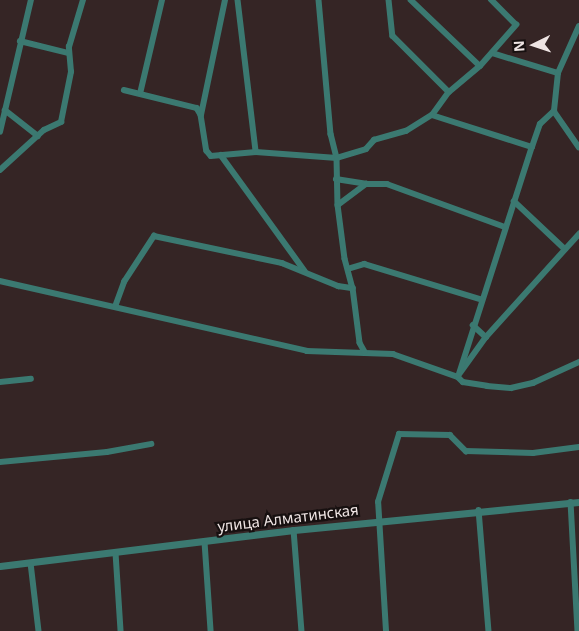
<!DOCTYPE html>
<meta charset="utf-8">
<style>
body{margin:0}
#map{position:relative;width:579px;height:631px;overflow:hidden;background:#352525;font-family:"Noto Sans",sans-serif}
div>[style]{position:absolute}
.minor>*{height:5.5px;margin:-2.75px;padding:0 2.75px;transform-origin:2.75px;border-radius:2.75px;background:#3b7971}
.tertiary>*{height:7px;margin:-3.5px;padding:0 3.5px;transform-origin:3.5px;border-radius:3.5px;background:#3b7971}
span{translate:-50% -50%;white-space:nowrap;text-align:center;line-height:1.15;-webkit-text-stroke:4.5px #171010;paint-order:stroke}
.street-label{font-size:15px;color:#eee4e3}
.north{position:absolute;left:509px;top:20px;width:50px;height:50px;-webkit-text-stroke:4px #171010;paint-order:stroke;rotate:266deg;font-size:14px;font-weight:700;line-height:20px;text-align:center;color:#eee4e3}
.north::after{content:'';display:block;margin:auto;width:18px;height:22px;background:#eee4e3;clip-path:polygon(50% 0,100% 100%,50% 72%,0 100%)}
</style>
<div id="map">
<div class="minor">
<i style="left:238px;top:0;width:153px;rotate:83.2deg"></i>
<i style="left:319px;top:0;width:135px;rotate:84.9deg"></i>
<i style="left:331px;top:134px;width:25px;rotate:76deg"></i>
<i style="left:337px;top:158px;width:47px;rotate:88.8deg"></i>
<i style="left:338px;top:205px;width:54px;rotate:82.6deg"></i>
<i style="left:345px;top:259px;width:30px;rotate:75deg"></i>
<i style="left:389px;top:0;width:36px;rotate:84deg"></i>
<i style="left:393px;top:36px;width:79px;rotate:45deg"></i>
<i style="left:411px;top:0;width:95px;rotate:43.7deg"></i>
<i style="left:20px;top:41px;width:50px;rotate:13.8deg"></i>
<i style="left:492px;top:53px;width:69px;rotate:16.9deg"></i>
<i style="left:124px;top:90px;width:75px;rotate:13.9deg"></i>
<i style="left:197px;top:108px;width:8px;rotate:60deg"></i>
<i style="left:201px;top:115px;width:36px;rotate:81deg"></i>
<i style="left:207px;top:151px;width:6px;rotate:51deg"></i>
<i style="left:211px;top:156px;width:45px;rotate:-5.1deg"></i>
<i style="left:256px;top:152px;width:81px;rotate:4.2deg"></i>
<i style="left:337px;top:158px;width:30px;rotate:-17deg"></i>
<i style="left:366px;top:149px;width:12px;rotate:-48deg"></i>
<i style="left:374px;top:140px;width:33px;rotate:-16deg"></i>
<i style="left:406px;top:131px;width:31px;rotate:-32deg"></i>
<i style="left:432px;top:115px;width:29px;rotate:-54deg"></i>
<i style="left:449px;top:92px;width:40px;rotate:-40deg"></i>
<i style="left:480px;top:66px;width:55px;rotate:-48.7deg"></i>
<i style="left:516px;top:25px;width:35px;rotate:-135deg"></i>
<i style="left:140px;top:94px;width:97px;rotate:-76.8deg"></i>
<i style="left:5px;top:110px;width:42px;rotate:38.2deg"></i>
<i style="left:554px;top:111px;width:44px;rotate:55.2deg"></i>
<i style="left:201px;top:115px;width:117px;rotate:-78.2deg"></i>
<i style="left:432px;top:115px;width:105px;rotate:17.7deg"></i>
<i style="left:0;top:132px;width:136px;rotate:-76.8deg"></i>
<i style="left:221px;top:155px;width:143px;rotate:54.1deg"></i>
<i style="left:0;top:170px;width:59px;rotate:-42.3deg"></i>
<i style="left:44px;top:130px;width:19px;rotate:-25deg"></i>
<i style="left:61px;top:122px;width:51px;rotate:-78.7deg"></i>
<i style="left:71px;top:72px;width:25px;rotate:-95deg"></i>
<i style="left:69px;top:47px;width:49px;rotate:-73.4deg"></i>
<i style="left:336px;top:179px;width:30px;rotate:9deg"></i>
<i style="left:514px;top:201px;width:70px;rotate:43.3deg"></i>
<i style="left:338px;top:205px;width:35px;rotate:-37deg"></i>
<i style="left:366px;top:184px;width:21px"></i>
<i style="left:387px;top:184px;width:126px;rotate:20deg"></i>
<i style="left:348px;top:269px;width:17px;rotate:-17deg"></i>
<i style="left:364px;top:264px;width:121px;rotate:16.8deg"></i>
<i style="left:0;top:281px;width:315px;rotate:12.8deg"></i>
<i style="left:307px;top:351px;width:86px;rotate:2deg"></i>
<i style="left:393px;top:354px;width:69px;rotate:19.5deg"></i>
<i style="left:458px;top:377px;width:7px;rotate:45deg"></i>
<i style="left:463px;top:382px;width:24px;rotate:9deg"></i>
<i style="left:487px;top:386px;width:24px;rotate:5deg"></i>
<i style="left:511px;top:388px;width:23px;rotate:-13deg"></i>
<i style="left:533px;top:383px;width:51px;rotate:-24.5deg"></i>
<i style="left:115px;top:307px;width:27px;rotate:-70deg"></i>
<i style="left:124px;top:282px;width:55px;rotate:-56.9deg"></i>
<i style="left:154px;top:236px;width:131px;rotate:11.9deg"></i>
<i style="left:282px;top:263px;width:61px;rotate:22.3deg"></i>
<i style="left:338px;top:286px;width:15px;rotate:8deg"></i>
<i style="left:353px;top:288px;width:55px;rotate:82.7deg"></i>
<i style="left:360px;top:343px;width:10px;rotate:61deg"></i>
<i style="left:473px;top:325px;width:18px;rotate:43deg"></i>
<i style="left:460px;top:373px;width:44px;rotate:-54.2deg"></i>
<i style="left:486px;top:337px;width:139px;rotate:-47.9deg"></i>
<i style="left:458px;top:377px;width:242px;rotate:-72.2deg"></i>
<i style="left:532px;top:147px;width:24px;rotate:-71deg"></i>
<i style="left:540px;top:124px;width:19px;rotate:-43deg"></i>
<i style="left:554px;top:111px;width:38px;rotate:-84deg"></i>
<i style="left:558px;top:73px;width:51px;rotate:-65.9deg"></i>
<i style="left:0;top:382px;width:31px;rotate:-6deg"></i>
<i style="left:0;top:462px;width:107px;rotate:-5.3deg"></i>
<i style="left:107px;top:452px;width:45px;rotate:-10.3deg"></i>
<i style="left:571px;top:502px;width:129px;rotate:86.9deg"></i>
<i style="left:479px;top:510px;width:121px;rotate:85.3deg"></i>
<i style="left:294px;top:530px;width:101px;rotate:85.5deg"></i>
<i style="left:205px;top:542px;width:89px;rotate:86.1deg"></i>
<i style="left:116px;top:553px;width:78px;rotate:86.3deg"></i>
<i style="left:31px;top:563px;width:68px;rotate:83.3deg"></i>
<i style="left:386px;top:631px;width:129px;rotate:-93.5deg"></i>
<i style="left:378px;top:502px;width:71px;rotate:-72.8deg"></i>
<i style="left:399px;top:434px;width:51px;rotate:1.1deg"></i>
<i style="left:450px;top:435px;width:23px;rotate:45deg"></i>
<i style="left:466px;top:451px;width:67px;rotate:1.7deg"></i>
<i style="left:533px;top:453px;width:46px;rotate:-7.4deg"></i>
</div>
<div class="tertiary">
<i style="left:0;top:566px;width:296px;rotate:-7deg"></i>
<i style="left:294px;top:530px;width:286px;rotate:-5.6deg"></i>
</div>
<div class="street-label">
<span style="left:288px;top:518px;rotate:-7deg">улица Алматинская</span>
</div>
<div class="north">N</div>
</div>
